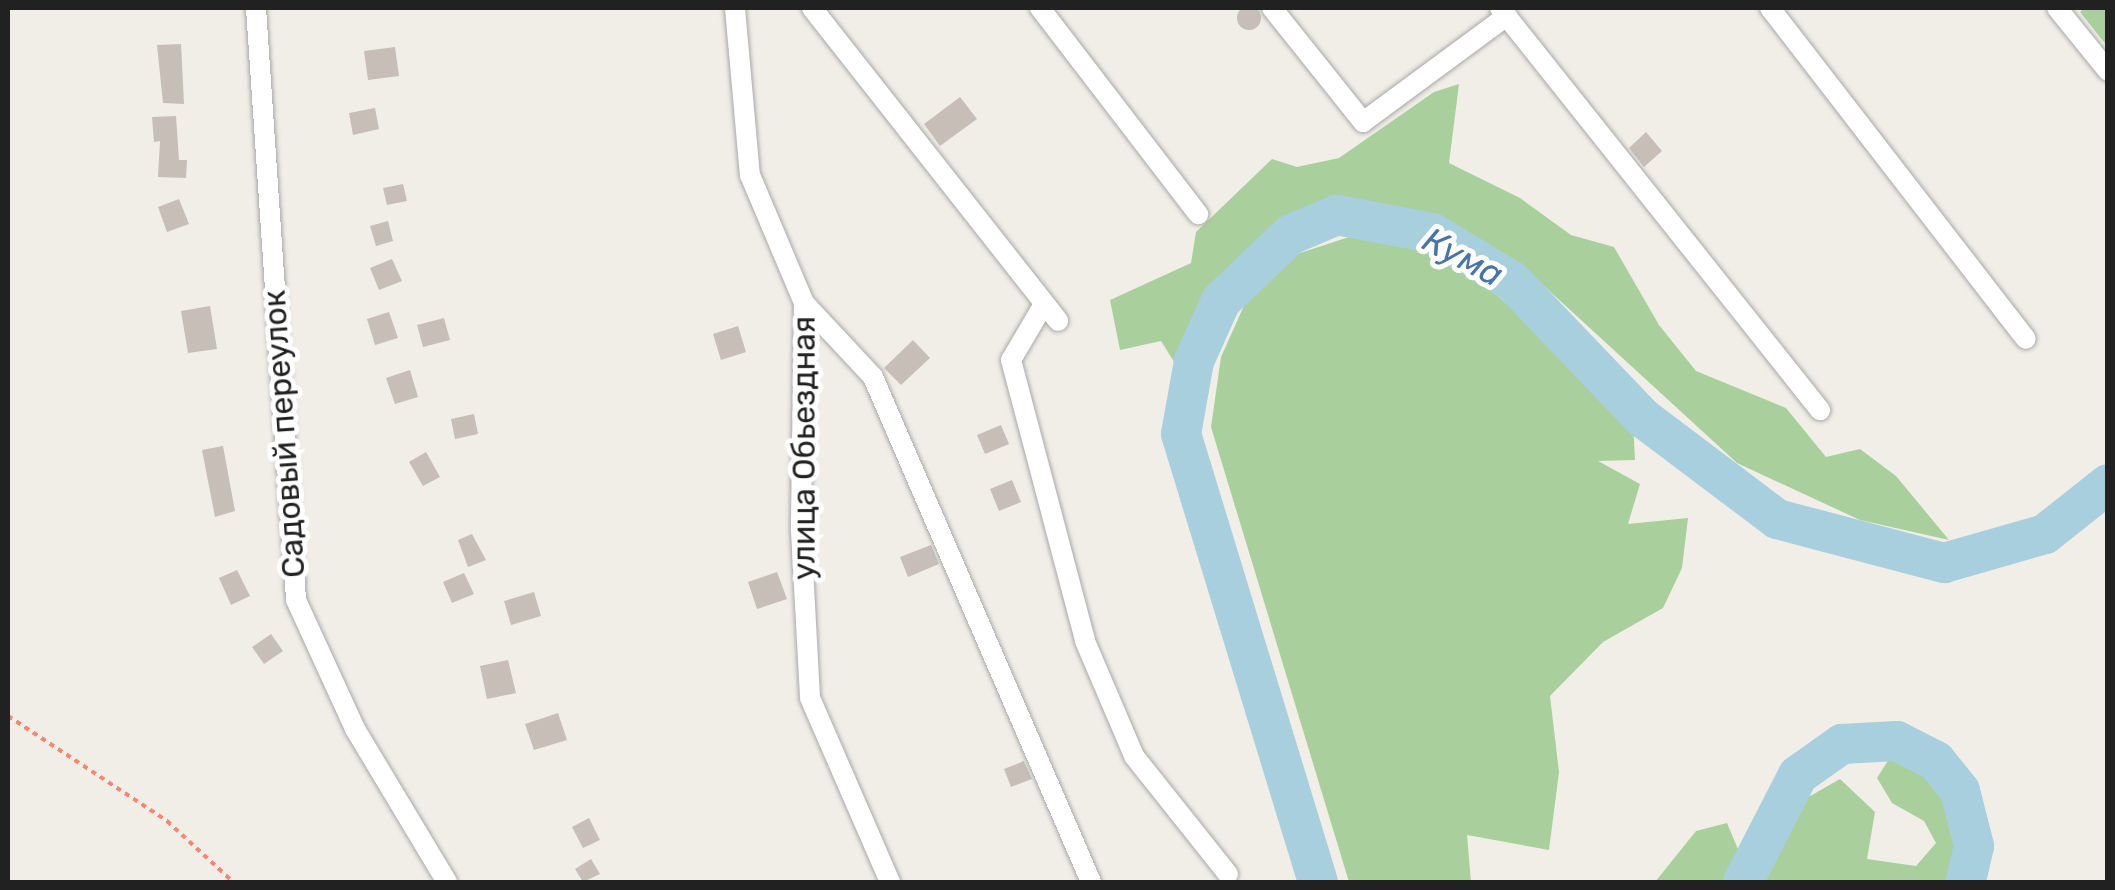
<!DOCTYPE html>
<meta charset="utf-8">
<style>
body{margin:0}
#map{position:relative;width:2115px;height:890px;overflow:hidden;background:#f1eee7;font-family:Rubik,sans-serif}
div>[style]{position:absolute}
.forest>*{inset:0;background:#a9d09c}
.river>*{height:40px;margin:-20px;padding:0 20px;transform-origin:20px;border-radius:20px;background:#a8cfde}
.building>*{inset:0;background:#c6beb7}
.round{border-radius:50%}
.path>*{height:4px;margin-top:-2px;transform-origin:0;background:repeating-linear-gradient(90deg,#fa8670 0 5px,transparent 0 10px)}
.roads{filter:drop-shadow(0 0 2px #a8a8a8) drop-shadow(0 0 2px #a8a8a8)}
.street>*{height:20px;margin:-10px;padding:0 10px;transform-origin:10px;border-radius:10px;background:#fff}
span{translate:-50% -50%;white-space:nowrap;text-align:center;line-height:1.15;-webkit-text-stroke:10px #fff;paint-order:stroke}
.street-label{font-size:32px;color:#212121}
.water-label{font-size:35px;color:#4974a9;font-style:italic}
.frame{position:absolute;inset:0;border:10px solid #212121;pointer-events:none}
</style>
<div id="map">
<div class="forest">
<i style="clip-path:polygon(2084px 8px,2107px 8px,2107px 46px,2080px 12px)"></i>
<i style="clip-path:polygon(1459px 84px,1449px 163px,1520px 198px,1571px 235px,1614px 247px,1659px 325px,1696px 371px,1786px 408px,1826px 457px,1860px 449px,1896px 476px,1949px 540px,1860px 520px,1737px 463px,1532px 275px,1435px 222px,1333px 205px,1285px 224px,1207px 299px,1176px 365px,1161px 341px,1120px 350px,1110px 300px,1191px 263px,1196px 232px,1272px 159px,1297px 167px,1339px 158px,1434px 92px)"></i>
<i style="clip-path:polygon(1349px 237px,1419px 245px,1497px 295px,1633px 421px,1635px 460px,1598px 461px,1640px 484px,1628px 524px,1688px 518px,1682px 568px,1663px 608px,1603px 642px,1550px 696px,1559px 772px,1549px 850px,1467px 835px,1471px 882px,1349px 882px,1211px 427px,1221px 357px,1251px 290px,1297px 254px)"></i>
<i style="clip-path:polygon(1889px 759px,1925px 771px,1948px 793px,1963px 849px,1954px 882px,1763px 882px,1805px 799px,1840px 779px,1875px 812px,1867px 859px,1916px 866px,1936px 843px,1924px 821px,1892px 803px,1877px 778px)"></i>
<i style="clip-path:polygon(1727px 823px,1740px 854px,1725px 882px,1655px 882px,1696px 831px)"></i>
</div>
<div class="river">
<i style="left:1318px;top:882px;width:468px;rotate:-107deg"></i>
<i style="left:1181px;top:434px;width:74px;rotate:-79.9deg"></i>
<i style="left:1194px;top:361px;width:66px;rotate:-65.8deg"></i>
<i style="left:1221px;top:301px;width:95px;rotate:-43.7deg"></i>
<i style="left:1290px;top:235px;width:51px;rotate:-23.1deg"></i>
<i style="left:1337px;top:215px;width:97px;rotate:10.7deg"></i>
<i style="left:1432px;top:233px;width:93px;rotate:31deg"></i>
<i style="left:1512px;top:281px;width:190px;rotate:46.3deg"></i>
<i style="left:1643px;top:418px;width:168px;rotate:37deg"></i>
<i style="left:1777px;top:519px;width:173px;rotate:14.8deg"></i>
<i style="left:1944px;top:563px;width:105px;rotate:-16deg"></i>
<i style="left:2045px;top:534px;width:80px;rotate:-38.4deg"></i>
<i style="left:1743px;top:882px;width:120px;rotate:-62.8deg"></i>
<i style="left:1798px;top:775px;width:54px;rotate:-35.2deg"></i>
<i style="left:1842px;top:744px;width:55px;rotate:-3.1deg"></i>
<i style="left:1897px;top:741px;width:44px;rotate:27.1deg"></i>
<i style="left:1936px;top:761px;width:38px;rotate:51deg"></i>
<i style="left:1960px;top:791px;width:57px;rotate:75.7deg"></i>
<i style="left:1974px;top:846px;width:37px;rotate:103deg"></i>
</div>
<div class="building">
<i class="round" style="left:1237px;top:6px;width:24px;height:24px"></i>
<i style="clip-path:polygon(181px 44px,184px 104px,163px 103px,157px 45px)"></i>
<i style="clip-path:polygon(395px 47px,399px 76px,368px 80px,364px 51px)"></i>
<i style="clip-path:polygon(960px 97px,977px 119px,940px 146px,924px 124px)"></i>
<i style="clip-path:polygon(375px 108px,379px 129px,353px 135px,349px 113px)"></i>
<i style="clip-path:polygon(176px 116px,179px 160px,187px 160px,186px 178px,158px 177px,160px 141px,154px 142px,152px 117px)"></i>
<i style="clip-path:polygon(1646px 132px,1662px 151px,1644px 167px,1629px 148px)"></i>
<i style="clip-path:polygon(403px 184px,407px 201px,387px 205px,383px 188px)"></i>
<i style="clip-path:polygon(179px 199px,189px 224px,167px 232px,158px 207px)"></i>
<i style="clip-path:polygon(388px 221px,393px 241px,376px 246px,370px 226px)"></i>
<i style="clip-path:polygon(392px 259px,402px 281px,379px 290px,370px 268px)"></i>
<i style="clip-path:polygon(210px 306px,217px 349px,188px 353px,181px 311px)"></i>
<i style="clip-path:polygon(389px 312px,398px 338px,375px 345px,367px 319px)"></i>
<i style="clip-path:polygon(444px 318px,450px 340px,423px 347px,417px 325px)"></i>
<i style="clip-path:polygon(738px 326px,746px 352px,721px 360px,713px 334px)"></i>
<i style="clip-path:polygon(913px 340px,930px 358px,901px 385px,884px 368px)"></i>
<i style="clip-path:polygon(410px 370px,418px 397px,395px 404px,386px 378px)"></i>
<i style="clip-path:polygon(474px 414px,478px 434px,455px 439px,451px 419px)"></i>
<i style="clip-path:polygon(1001px 425px,1009px 444px,985px 454px,977px 435px)"></i>
<i style="clip-path:polygon(223px 446px,235px 511px,215px 517px,202px 450px)"></i>
<i style="clip-path:polygon(426px 452px,440px 477px,423px 486px,409px 462px)"></i>
<i style="clip-path:polygon(1012px 480px,1021px 502px,999px 511px,990px 489px)"></i>
<i style="clip-path:polygon(472px 534px,486px 560px,468px 567px,458px 540px)"></i>
<i style="clip-path:polygon(931px 545px,939px 564px,908px 577px,900px 557px)"></i>
<i style="clip-path:polygon(237px 570px,250px 596px,231px 605px,219px 578px)"></i>
<i style="clip-path:polygon(777px 572px,787px 599px,757px 609px,748px 582px)"></i>
<i style="clip-path:polygon(464px 573px,474px 594px,452px 603px,443px 582px)"></i>
<i style="clip-path:polygon(534px 592px,541px 616px,511px 625px,504px 601px)"></i>
<i style="clip-path:polygon(271px 634px,283px 651px,264px 664px,252px 647px)"></i>
<i style="clip-path:polygon(508px 660px,516px 693px,487px 699px,480px 666px)"></i>
<i style="clip-path:polygon(558px 713px,567px 740px,534px 750px,525px 724px)"></i>
<i style="clip-path:polygon(1024px 761px,1032px 779px,1011px 787px,1004px 769px)"></i>
<i style="clip-path:polygon(589px 818px,600px 840px,583px 848px,572px 827px)"></i>
<i style="clip-path:polygon(591px 859px,600px 874px,583px 882px,575px 869px)"></i>
</div>
<div class="path">
<i style="left:8px;top:716px;width:191px;rotate:33.4deg"></i>
<i style="left:167px;top:821px;width:90px;rotate:42.7deg"></i>
</div>
<div class="roads">
<div class="street">
<i style="left:256px;top:8px;width:593px;rotate:86.13deg"></i>
<i style="left:296px;top:600px;width:142px;rotate:65.4deg"></i>
<i style="left:355px;top:729px;width:179px;rotate:59deg"></i>
<i style="left:735px;top:8px;width:168px;rotate:84.9deg"></i>
<i style="left:750px;top:175px;width:139px;rotate:67.1deg"></i>
<i style="left:804px;top:303px;width:228px;rotate:90.8deg"></i>
<i style="left:801px;top:531px;width:167px;rotate:86.9deg"></i>
<i style="left:810px;top:698px;width:201px;rotate:66.5deg"></i>
<i style="left:812px;top:8px;width:398px;rotate:51.8deg"></i>
<i style="left:1040px;top:8px;width:260px;rotate:52.5deg"></i>
<i style="left:1272px;top:8px;width:146px;rotate:51.4deg"></i>
<i style="left:1363px;top:122px;width:179px;rotate:-36.4deg"></i>
<i style="left:1500px;top:8px;width:514px;rotate:51.48deg"></i>
<i style="left:1770px;top:8px;width:418px;rotate:52.3deg"></i>
<i style="left:2057px;top:8px;width:81px;rotate:51deg"></i>
<i style="left:804px;top:303px;width:101px;rotate:47deg"></i>
<i style="left:873px;top:377px;width:550px;rotate:66.65deg"></i>
<i style="left:1044px;top:304px;width:65px;rotate:120.5deg"></i>
<i style="left:1011px;top:360px;width:291px;rotate:75.2deg"></i>
<i style="left:1085px;top:641px;width:125px;rotate:66.9deg"></i>
<i style="left:1134px;top:756px;width:151px;rotate:51.5deg"></i>
</div>
</div>
<div class="street-label">
<span style="left:284px;top:434px;rotate:-94deg">Садовый переулок</span>
<span style="left:804px;top:448px;rotate:-90deg">улица Обьездная</span>
</div>
<div class="water-label">
<span style="left:1463px;top:257px;rotate:28deg">Кума</span>
</div>
<div class="frame"></div>
</div>
